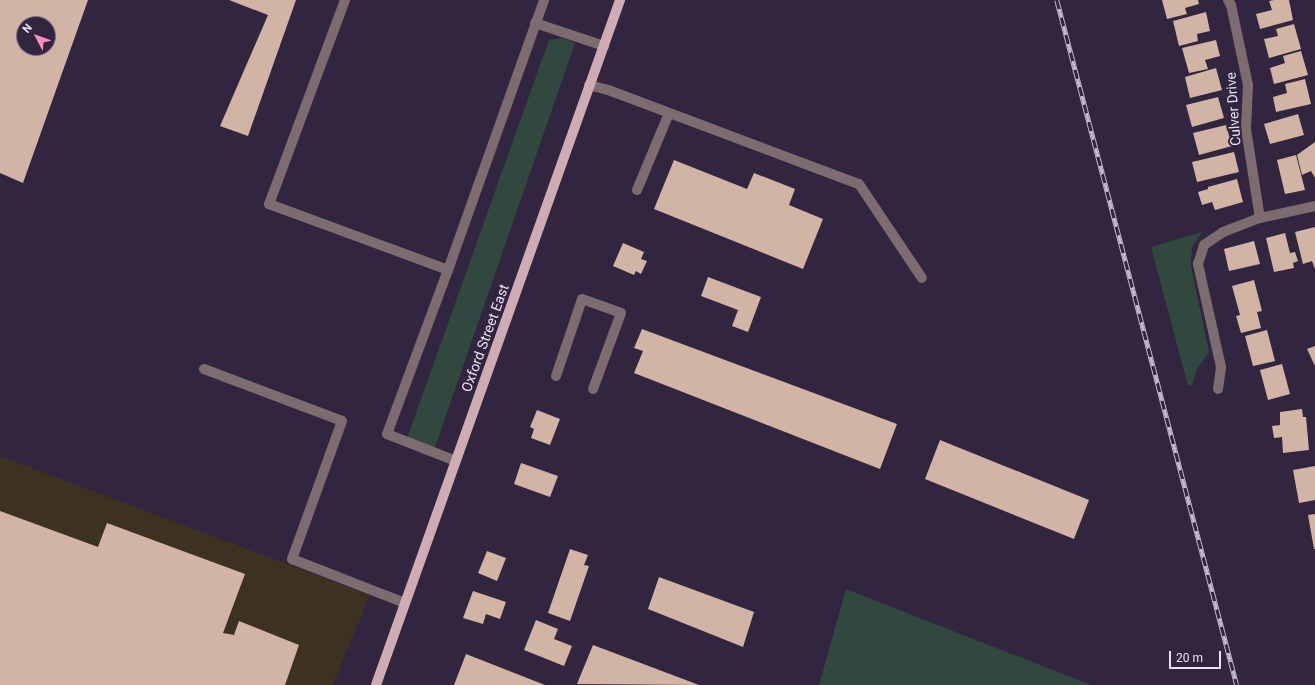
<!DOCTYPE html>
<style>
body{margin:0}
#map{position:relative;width:1315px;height:685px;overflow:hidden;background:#32253f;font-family:Roboto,sans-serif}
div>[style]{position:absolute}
.education>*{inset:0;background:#3d3122}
.green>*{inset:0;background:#30483d}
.building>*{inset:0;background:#d2b4a5}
.minor>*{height:10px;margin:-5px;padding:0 5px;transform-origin:5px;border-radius:5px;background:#7d6c6f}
.major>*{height:10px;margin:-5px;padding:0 5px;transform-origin:5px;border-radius:5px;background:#cfacb1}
.rail>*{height:4.5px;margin-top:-2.25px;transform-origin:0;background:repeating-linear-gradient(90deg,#32253f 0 9px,#c2b9cc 0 18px);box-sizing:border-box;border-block:1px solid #c2b9cc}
span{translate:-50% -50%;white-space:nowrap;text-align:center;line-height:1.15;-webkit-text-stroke:4px #32253f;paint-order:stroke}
.street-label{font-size:14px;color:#ebe3f4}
.north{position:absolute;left:16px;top:16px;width:40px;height:40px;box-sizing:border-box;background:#32253f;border:1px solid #7c7187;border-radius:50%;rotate:311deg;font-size:11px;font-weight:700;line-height:16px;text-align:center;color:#ebe3f4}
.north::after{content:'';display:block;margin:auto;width:14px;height:18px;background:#fe8ebc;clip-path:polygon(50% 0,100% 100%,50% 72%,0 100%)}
.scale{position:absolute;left:1169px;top:651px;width:52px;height:18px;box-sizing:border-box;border:2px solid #ebe3f4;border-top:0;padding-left:5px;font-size:12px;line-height:14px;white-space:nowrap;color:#ebe3f4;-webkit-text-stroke:3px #32253f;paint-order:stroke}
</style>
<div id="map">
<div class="education">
<i style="clip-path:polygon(0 456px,370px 595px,333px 685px,0 685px)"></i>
</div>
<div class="green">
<i style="clip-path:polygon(562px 38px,575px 43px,434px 450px,406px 441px,549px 40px)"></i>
<i style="clip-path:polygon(1202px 232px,1192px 247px,1191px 266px,1209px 352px,1197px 369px,1192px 385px,1188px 386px,1151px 247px)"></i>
<i style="clip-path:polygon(846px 589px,1091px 685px,819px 685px)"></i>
</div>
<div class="building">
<i style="clip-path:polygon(evenodd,0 0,88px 0,23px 183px,0 173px,0 0,24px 24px,48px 24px,48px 48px,24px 48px,24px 24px)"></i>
<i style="clip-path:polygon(229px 0,296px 0,248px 136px,220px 126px,268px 15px)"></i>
<i style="clip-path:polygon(1162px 0,1198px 0,1199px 4px,1185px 8px,1187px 14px,1167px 19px)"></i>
<i style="clip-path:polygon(1274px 0,1289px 0,1293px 20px,1260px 29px,1256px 14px,1272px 10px,1269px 1px)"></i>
<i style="clip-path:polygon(1206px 12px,1210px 31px,1197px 34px,1198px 41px,1179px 46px,1173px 21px)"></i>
<i style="clip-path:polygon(1294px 24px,1301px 49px,1269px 58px,1264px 39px,1278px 36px,1276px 29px)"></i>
<i style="clip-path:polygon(1216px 40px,1220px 56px,1205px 60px,1208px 69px,1189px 73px,1182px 48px)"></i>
<i style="clip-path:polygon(1301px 51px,1308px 75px,1274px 84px,1270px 68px,1285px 63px,1283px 56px)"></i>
<i style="clip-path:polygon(1216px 68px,1222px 90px,1190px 98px,1185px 77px)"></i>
<i style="clip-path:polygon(1305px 79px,1311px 104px,1276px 112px,1273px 97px,1287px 93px,1285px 84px)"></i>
<i style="clip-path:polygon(1218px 97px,1224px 118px,1192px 127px,1186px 105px)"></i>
<i style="clip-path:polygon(1298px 114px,1304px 135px,1270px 144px,1264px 124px)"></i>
<i style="clip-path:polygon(1226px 125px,1232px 146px,1199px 155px,1193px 133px)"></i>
<i style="clip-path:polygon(1315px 142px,1315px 178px,1311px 171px,1302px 175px,1297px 155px)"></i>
<i style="clip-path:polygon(1234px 152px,1239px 172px,1197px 182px,1192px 162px)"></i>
<i style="clip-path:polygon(1296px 155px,1305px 190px,1285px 194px,1277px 160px)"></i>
<i style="clip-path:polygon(674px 160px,747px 189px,754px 173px,795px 189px,789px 205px,823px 219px,803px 269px,654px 209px)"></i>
<i style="clip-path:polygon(1237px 179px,1243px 202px,1215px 210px,1212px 202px,1202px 205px,1198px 192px,1208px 189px,1208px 187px)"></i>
<i style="clip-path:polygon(1315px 227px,1315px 269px,1312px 261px,1303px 264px,1295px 232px)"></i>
<i style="clip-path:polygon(1285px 233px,1290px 253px,1295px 252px,1298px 261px,1293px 263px,1294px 268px,1274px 272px,1266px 238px)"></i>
<i style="clip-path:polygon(1254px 241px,1260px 264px,1229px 271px,1224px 249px)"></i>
<i style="clip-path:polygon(623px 243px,644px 252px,641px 259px,647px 261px,641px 274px,636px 271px,634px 275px,613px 266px)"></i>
<i style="clip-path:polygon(708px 277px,761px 297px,748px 332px,732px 326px,738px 310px,701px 296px)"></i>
<i style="clip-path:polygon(1254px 280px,1262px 311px,1257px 312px,1261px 328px,1241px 333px,1236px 316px,1240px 315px,1232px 286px)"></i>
<i style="clip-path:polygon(642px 329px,897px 424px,880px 469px,634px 373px,643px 351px,634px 348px)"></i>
<i style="clip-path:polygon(1267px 330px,1275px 361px,1253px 366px,1245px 336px)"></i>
<i style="clip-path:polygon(1315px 346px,1315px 366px,1307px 349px)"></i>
<i style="clip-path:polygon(1282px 364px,1290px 394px,1268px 400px,1260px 370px)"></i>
<i style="clip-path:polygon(1302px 409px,1303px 417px,1306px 417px,1309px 450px,1283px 453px,1282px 437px,1274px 438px,1272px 426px,1280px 425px,1280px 412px)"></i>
<i style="clip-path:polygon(537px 410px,560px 419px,550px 445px,531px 438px,534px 429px,530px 427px)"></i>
<i style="clip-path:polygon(940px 440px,1089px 500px,1074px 539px,925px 479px)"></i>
<i style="clip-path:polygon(521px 463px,558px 476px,550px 497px,514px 484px)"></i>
<i style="clip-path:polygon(1315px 466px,1315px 500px,1299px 503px,1293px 470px)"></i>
<i style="clip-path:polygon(0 511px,98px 547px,107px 523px,245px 574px,223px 633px,234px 635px,239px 621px,299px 645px,285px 685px,0 685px)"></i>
<i style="clip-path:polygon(1315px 514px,1315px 549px,1314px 549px,1308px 515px)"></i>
<i style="clip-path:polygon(570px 549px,588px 555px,584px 565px,589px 566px,570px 621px,548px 613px)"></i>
<i style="clip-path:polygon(487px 551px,506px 558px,497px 581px,478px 573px)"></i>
<i style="clip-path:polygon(659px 577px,754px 612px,743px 647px,648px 609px)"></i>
<i style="clip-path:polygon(473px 591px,506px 602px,500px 619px,486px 614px,483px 624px,463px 618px)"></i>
<i style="clip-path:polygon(536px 620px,558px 629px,554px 639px,572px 646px,564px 666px,524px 650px)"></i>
<i style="clip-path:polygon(593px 645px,699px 685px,577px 684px)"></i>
<i style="clip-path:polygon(466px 654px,545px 685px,454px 685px)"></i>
</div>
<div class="minor">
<i style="left:345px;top:0;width:218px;rotate:110.4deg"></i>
<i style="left:269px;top:204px;width:191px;rotate:20.2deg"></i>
<i style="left:448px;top:270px;width:175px;rotate:110.4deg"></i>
<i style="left:387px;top:434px;width:74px;rotate:21.4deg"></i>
<i style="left:1228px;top:0;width:6px;rotate:59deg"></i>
<i style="left:1231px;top:5px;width:82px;rotate:78deg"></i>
<i style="left:1248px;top:85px;width:44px;rotate:92.6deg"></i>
<i style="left:1246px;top:129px;width:90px;rotate:81.1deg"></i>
<i style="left:535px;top:23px;width:73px;rotate:18.4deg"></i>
<i style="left:589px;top:85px;width:23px;rotate:15deg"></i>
<i style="left:611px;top:91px;width:265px;rotate:20.6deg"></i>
<i style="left:859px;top:184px;width:113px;rotate:56.2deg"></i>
<i style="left:637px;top:190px;width:83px;rotate:-67.4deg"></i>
<i style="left:448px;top:270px;width:287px;rotate:-70.4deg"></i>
<i style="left:204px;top:369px;width:147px;rotate:20.6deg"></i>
<i style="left:342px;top:421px;width:147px;rotate:109.9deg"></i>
<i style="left:292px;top:559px;width:121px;rotate:21.3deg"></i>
<i style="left:556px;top:376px;width:81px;rotate:-71.3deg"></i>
<i style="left:582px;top:299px;width:41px;rotate:19.7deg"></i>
<i style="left:621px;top:313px;width:81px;rotate:110.2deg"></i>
<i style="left:1218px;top:389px;width:22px;rotate:-82deg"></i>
<i style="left:1221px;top:367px;width:106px;rotate:-102.6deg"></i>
<i style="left:1198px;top:264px;width:20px;rotate:-72deg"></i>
<i style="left:1204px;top:245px;width:23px;rotate:-34deg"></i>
<i style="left:1223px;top:232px;width:40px;rotate:-21deg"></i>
<i style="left:1260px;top:218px;width:56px;rotate:-12.3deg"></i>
</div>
<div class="major">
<i style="left:376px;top:685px;width:727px;rotate:-70.39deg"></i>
</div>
<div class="rail">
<i style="left:1057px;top:0;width:708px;rotate:75.28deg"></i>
</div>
<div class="street-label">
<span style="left:1233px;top:109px;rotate:-94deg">Culver Drive</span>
<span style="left:485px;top:338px;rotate:-70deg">Oxford Street East</span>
</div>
<div class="north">N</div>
<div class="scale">20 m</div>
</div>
